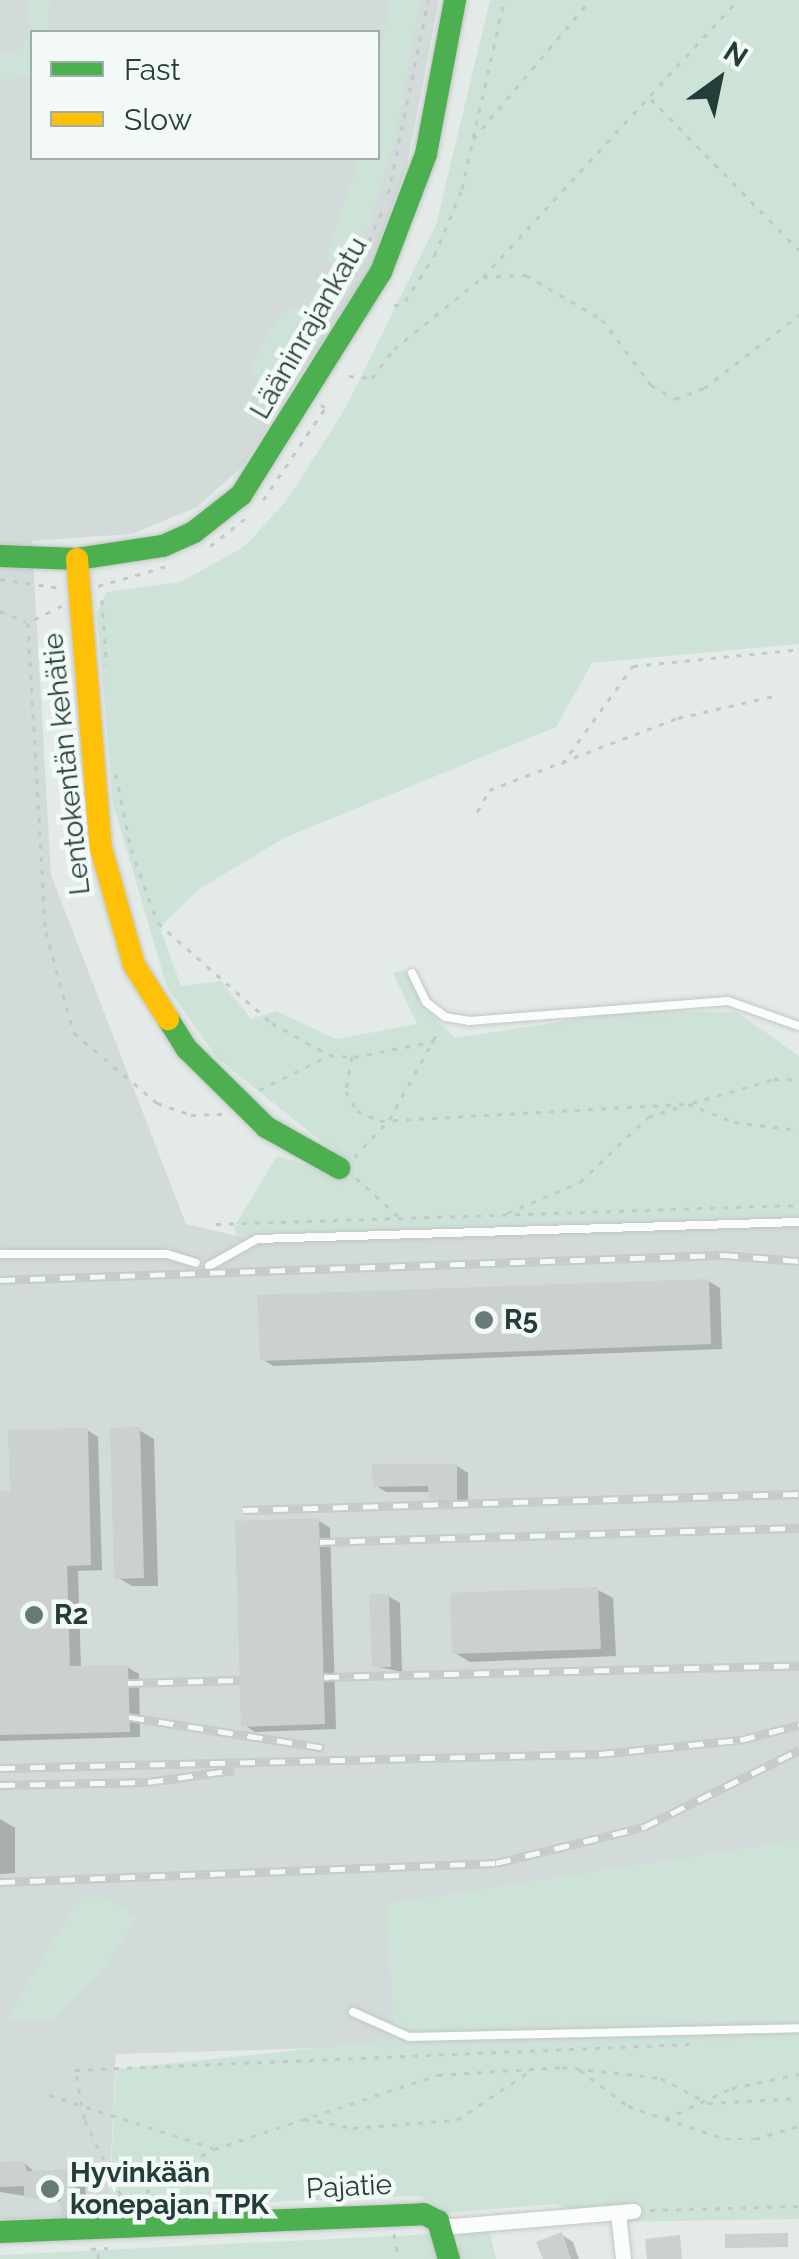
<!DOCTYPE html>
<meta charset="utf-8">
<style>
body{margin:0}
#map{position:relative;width:799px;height:2259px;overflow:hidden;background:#e4eae8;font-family:Raleway,sans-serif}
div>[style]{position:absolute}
.built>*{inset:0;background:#d2dbd9}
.green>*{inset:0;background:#cee3d8}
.shadow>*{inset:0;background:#0003}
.building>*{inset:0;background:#cbd1cf}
.path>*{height:2.5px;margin-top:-1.25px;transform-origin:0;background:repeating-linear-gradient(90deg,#c1cac8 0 5px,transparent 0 13px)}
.roads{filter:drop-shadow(0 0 2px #c1c7c5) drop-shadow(0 0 2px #c1c7c5)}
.lane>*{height:8px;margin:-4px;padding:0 4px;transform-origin:4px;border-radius:4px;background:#fbfcfc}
.street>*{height:15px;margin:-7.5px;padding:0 7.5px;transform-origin:7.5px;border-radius:7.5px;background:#fbfcfc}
.fast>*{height:22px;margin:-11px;padding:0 11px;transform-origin:11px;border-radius:11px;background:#4caf50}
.slow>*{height:22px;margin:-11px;padding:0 11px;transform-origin:11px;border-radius:11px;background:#ffc107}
.rail>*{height:9px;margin-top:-4.5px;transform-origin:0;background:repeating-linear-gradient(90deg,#f3f9f7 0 15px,#c7cbca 0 30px);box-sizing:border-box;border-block:2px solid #c7cbca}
.dots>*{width:28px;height:28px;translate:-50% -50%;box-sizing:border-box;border:5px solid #f3f9f7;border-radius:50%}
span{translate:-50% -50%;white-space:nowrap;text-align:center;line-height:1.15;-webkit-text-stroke:9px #f3f9f7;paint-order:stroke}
.street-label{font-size:28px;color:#223d3a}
.poi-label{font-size:28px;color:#223d3a;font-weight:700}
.left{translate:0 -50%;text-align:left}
.legend{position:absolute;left:30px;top:30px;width:350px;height:130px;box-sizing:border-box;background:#f3f9f7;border:2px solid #9faeab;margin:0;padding:12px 18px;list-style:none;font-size:30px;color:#223d3a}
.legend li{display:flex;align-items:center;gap:20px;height:50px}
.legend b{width:50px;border:2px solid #9faeab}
.north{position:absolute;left:669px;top:30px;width:100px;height:100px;-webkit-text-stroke:8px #f3f9f7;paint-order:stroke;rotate:33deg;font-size:28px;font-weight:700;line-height:40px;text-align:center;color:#223d3a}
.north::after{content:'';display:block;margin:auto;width:35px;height:45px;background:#223d3a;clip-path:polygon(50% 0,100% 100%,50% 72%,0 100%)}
</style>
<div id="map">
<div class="built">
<i style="clip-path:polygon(evenodd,0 0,439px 0,407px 166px,369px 269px,242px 467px,197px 507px,132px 534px,32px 541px,51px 875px,186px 1224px,237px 1236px,799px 1216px,799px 2034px,116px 2054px,108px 2215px,0 2220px,0 0,32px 32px,378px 32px,378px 158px,32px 158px,32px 32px)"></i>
</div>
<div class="green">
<i style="clip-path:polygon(28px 0,50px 0,48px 32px,32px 32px,32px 76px,0 80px,0 55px,19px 51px,30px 32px)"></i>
<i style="clip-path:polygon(390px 0,420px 0,396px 136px,367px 231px,343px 281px,326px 256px,359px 158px,378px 158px,378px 69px)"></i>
<i style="clip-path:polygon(490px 0,799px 0,799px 644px,592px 663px,556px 727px,284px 838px,198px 890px,160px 927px,181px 986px,221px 981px,251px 1019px,276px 1011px,336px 1039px,417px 1024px,393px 973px,404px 969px,428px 1011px,455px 1038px,628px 1011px,737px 1012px,799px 1056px,799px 1216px,237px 1236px,234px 1227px,277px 1156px,338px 1174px,350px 1164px,217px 1058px,167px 987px,113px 804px,97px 613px,106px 592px,181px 582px,245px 546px,287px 500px,345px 409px,436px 225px)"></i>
<i style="clip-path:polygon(297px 305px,320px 316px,270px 396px,249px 369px,279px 315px)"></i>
<i style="clip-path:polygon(799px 1840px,799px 2219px,612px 2222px,555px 2204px,446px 2213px,421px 2196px,109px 2208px,116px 2069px,395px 2040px,386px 1904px)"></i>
<i style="clip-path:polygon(81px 1896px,107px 1897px,136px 1918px,102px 1972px,51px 2020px,6px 2019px)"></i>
<i style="clip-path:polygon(488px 2225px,496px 2259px,459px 2259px,459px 2236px)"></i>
<i style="clip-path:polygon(434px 2234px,442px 2259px,0 2259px,0 2255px)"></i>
</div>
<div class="shadow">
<i style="clip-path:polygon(708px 1281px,720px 1288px,722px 1349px,273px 1366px,262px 1359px)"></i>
<i style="clip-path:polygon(87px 1430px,98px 1437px,102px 1570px,78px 1571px,81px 1669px,127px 1667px,139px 1674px,140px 1737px,0 1741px,0 1493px,12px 1493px)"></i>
<i style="clip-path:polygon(139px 1430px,154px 1439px,158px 1586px,132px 1586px,117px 1577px)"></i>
<i style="clip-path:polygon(457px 1466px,468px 1473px,468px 1505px,442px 1505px,431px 1492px,386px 1492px,375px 1485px)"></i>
<i style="clip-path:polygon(319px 1521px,330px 1528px,336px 1729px,255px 1732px,244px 1725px)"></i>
<i style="clip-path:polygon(598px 1590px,613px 1598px,616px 1656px,470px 1662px,455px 1653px)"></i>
<i style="clip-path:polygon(388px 1596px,400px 1603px,402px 1672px,374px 1666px)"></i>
<i style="clip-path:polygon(0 1819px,15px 1828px,15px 1873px,0 1874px)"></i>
<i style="clip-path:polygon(24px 2163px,36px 2173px,74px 2172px,85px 2178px,86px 2202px,96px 2207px,96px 2221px,75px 2221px,63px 2215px,63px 2202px,0 2192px,0 2164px)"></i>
<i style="clip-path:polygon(562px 2235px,573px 2242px,579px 2259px,545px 2259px)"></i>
</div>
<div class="building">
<i style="clip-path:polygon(709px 1279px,711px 1344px,260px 1361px,257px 1295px)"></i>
<i style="clip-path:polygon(140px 1427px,144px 1578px,114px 1579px,110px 1428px)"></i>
<i style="clip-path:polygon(88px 1428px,91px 1565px,67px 1566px,70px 1666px,128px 1665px,130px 1732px,0 1735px,0 1491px,10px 1491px,8px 1430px)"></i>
<i style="clip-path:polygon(372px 1464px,457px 1464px,457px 1500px,429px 1500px,428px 1486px,373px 1487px)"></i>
<i style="clip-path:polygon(319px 1518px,325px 1724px,241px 1727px,235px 1521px)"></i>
<i style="clip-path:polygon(598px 1587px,601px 1649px,452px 1654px,450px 1593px)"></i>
<i style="clip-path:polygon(369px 1594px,389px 1594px,391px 1667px,372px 1667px)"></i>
<i style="clip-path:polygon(24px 2161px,27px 2171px,75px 2169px,76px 2199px,85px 2198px,85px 2215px,61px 2216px,60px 2197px,24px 2198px,24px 2186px,0 2187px,0 2162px)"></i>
<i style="clip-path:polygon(562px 2232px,571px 2259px,543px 2259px,536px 2242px)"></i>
<i style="clip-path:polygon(788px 2233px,788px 2247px,725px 2248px,725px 2234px)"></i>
<i style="clip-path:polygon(680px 2235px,682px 2259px,647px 2259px,645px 2239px)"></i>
</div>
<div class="path">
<i style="left:651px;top:99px;width:211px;rotate:45.6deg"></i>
<i style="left:473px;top:138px;width:141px;rotate:-77.3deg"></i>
<i style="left:388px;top:194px;width:198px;rotate:-78.3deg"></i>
<i style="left:353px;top:277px;width:72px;rotate:-66.3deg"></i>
<i style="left:483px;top:277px;width:377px;rotate:-47.4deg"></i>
<i style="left:394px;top:306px;width:12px;rotate:-24deg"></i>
<i style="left:405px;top:301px;width:54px;rotate:-57.2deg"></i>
<i style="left:434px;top:256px;width:73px;rotate:-67.3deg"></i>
<i style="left:462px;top:189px;width:51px;rotate:-77.6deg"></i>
<i style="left:473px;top:139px;width:182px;rotate:-49.9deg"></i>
<i style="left:349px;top:376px;width:23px;rotate:5deg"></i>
<i style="left:372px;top:378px;width:36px;rotate:-53deg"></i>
<i style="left:394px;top:349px;width:114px;rotate:-39deg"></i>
<i style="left:483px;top:277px;width:43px;rotate:-2.7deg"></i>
<i style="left:526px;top:275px;width:88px;rotate:30.1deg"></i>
<i style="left:602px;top:319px;width:82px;rotate:53.4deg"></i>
<i style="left:651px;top:385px;width:28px;rotate:30deg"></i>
<i style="left:675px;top:399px;width:31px;rotate:-21deg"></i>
<i style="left:704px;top:388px;width:120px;rotate:-37.5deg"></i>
<i style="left:263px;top:500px;width:111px;rotate:-56deg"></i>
<i style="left:325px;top:408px;width:6px;rotate:-149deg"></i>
<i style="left:210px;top:546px;width:52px;rotate:-38deg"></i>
<i style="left:0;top:579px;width:61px;rotate:8.5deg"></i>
<i style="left:98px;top:586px;width:72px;rotate:-16.2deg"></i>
<i style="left:102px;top:600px;width:66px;rotate:85.7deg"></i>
<i style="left:62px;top:606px;width:38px;rotate:153deg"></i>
<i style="left:28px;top:623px;width:310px;rotate:86.7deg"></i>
<i style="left:46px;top:932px;width:105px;rotate:74.5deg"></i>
<i style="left:74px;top:1033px;width:109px;rotate:40.1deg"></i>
<i style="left:157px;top:1103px;width:36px;rotate:19deg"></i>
<i style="left:191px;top:1115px;width:34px;rotate:-2deg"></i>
<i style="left:0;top:611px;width:28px;rotate:23deg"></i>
<i style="left:562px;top:764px;width:121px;rotate:-54.1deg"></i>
<i style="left:633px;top:666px;width:167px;rotate:-5.8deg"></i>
<i style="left:116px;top:774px;width:76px;rotate:78.7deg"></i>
<i style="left:131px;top:849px;width:79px;rotate:70deg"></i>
<i style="left:158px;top:923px;width:152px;rotate:41.3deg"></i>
<i style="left:272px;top:1023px;width:65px;rotate:29.3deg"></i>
<i style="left:329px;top:1055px;width:23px;rotate:5deg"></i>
<i style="left:352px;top:1057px;width:35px;rotate:100deg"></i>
<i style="left:346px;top:1091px;width:23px;rotate:61deg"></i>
<i style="left:357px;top:1111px;width:25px;rotate:23deg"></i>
<i style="left:380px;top:1121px;width:308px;rotate:-3.2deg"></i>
<i style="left:688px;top:1104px;width:49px;rotate:21.4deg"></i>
<i style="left:734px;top:1122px;width:65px;rotate:7deg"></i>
<i style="left:477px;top:812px;width:25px;rotate:-61deg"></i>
<i style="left:489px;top:790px;width:202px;rotate:-20.9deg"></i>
<i style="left:678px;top:718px;width:98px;rotate:-12.9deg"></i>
<i style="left:354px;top:1057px;width:82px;rotate:-11.3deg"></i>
<i style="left:259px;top:1090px;width:77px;rotate:-26.2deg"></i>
<i style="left:692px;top:1103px;width:85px;rotate:-16.3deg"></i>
<i style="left:774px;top:1079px;width:25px;rotate:2deg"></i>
<i style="left:354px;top:1157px;width:51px;rotate:-46.6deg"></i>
<i style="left:389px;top:1120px;width:105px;rotate:-61deg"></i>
<i style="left:356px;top:1178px;width:57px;rotate:42.1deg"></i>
<i style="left:507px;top:1213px;width:79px;rotate:-23deg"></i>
<i style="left:580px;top:1182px;width:94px;rotate:-43.7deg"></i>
<i style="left:648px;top:1117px;width:39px;rotate:-18deg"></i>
<i style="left:216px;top:1224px;width:583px;rotate:-1.87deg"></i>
<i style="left:580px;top:2070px;width:60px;rotate:36.9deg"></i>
<i style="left:628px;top:2106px;width:102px;rotate:18.8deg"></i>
<i style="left:725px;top:2139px;width:30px"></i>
<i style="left:755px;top:2139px;width:46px;rotate:-16.5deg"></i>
<i style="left:49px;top:2095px;width:172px;rotate:17.9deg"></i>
<i style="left:304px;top:2119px;width:50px;rotate:10.4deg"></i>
<i style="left:353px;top:2128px;width:104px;rotate:-4.4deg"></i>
<i style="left:457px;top:2120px;width:88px;rotate:-33.9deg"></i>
<i style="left:665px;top:2119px;width:74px;rotate:-24.8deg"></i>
<i style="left:732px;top:2088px;width:68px;rotate:-11.8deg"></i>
<i style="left:139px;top:2204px;width:29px;rotate:-56deg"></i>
<i style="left:155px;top:2180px;width:67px;rotate:-27.7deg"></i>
<i style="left:214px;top:2149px;width:236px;rotate:-18.3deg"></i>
<i style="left:438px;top:2075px;width:124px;rotate:-3.7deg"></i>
<i style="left:562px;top:2067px;width:100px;rotate:6.3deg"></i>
<i style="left:661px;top:2078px;width:53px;rotate:28deg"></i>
<i style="left:708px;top:2103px;width:91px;rotate:-3.1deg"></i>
<i style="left:126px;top:2207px;width:98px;rotate:-115.5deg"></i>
<i style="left:84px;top:2119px;width:50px;rotate:-100.4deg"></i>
<i style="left:75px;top:2070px;width:615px;rotate:-2.42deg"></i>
<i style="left:650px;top:2210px;width:149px;rotate:-1.5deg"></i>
<i style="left:394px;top:2234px;width:25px;rotate:79deg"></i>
<i style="left:91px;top:2249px;width:17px;rotate:-3deg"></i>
<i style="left:98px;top:2259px;width:9px;rotate:-90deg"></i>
</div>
<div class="roads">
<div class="lane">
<i style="left:412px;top:973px;width:32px;rotate:64deg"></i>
<i style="left:426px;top:1002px;width:24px;rotate:38deg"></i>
<i style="left:445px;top:1017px;width:24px;rotate:9deg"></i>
<i style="left:469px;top:1021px;width:260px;rotate:-4.4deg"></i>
<i style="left:728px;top:1001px;width:75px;rotate:19.4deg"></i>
<i style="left:0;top:1254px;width:167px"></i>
<i style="left:167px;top:1254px;width:30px;rotate:17deg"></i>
<i style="left:209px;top:1266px;width:55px;rotate:-29.4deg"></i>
<i style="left:257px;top:1239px;width:542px;rotate:-1.8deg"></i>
<i style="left:353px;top:2012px;width:61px;rotate:24.1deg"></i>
<i style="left:409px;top:2037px;width:390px;rotate:-1.3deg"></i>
</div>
<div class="street">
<i style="left:618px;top:2213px;width:46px;rotate:83.8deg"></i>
<i style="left:441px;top:2227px;width:193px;rotate:-4.8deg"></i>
</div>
<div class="fast">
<i style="left:0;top:556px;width:77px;rotate:2.2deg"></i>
<i style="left:77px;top:559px;width:87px;rotate:-8.6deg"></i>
<i style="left:163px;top:546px;width:34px;rotate:-24deg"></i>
<i style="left:194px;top:532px;width:60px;rotate:-38.2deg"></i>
<i style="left:241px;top:495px;width:263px;rotate:-57.9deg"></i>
<i style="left:381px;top:272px;width:126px;rotate:-69.1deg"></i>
<i style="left:426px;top:154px;width:157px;rotate:-79.3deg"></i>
<i style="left:168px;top:1019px;width:36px;rotate:58deg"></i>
<i style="left:187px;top:1049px;width:111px;rotate:44.6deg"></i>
<i style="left:266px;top:1127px;width:84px;rotate:29.3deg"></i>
<i style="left:0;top:2232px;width:424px;rotate:-2.4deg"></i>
<i style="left:424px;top:2214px;width:16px;rotate:27deg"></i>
<i style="left:438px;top:2221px;width:40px;rotate:74deg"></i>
</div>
<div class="slow">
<i style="left:77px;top:559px;width:290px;rotate:85.3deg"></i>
<i style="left:101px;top:848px;width:122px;rotate:74.2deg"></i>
<i style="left:134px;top:965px;width:64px;rotate:57.8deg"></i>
</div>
</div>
<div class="rail">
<i style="left:0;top:1280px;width:723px;rotate:-1.98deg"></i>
<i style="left:723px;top:1255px;width:76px;rotate:4.5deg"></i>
<i style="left:243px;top:1510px;width:556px;rotate:-1.65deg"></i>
<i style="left:320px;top:1542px;width:479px;rotate:-1.7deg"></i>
<i style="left:324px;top:1677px;width:475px;rotate:-1.4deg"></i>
<i style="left:128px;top:1683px;width:112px;rotate:-1.5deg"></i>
<i style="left:129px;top:1717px;width:197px;rotate:9deg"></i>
<i style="left:0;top:1768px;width:599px;rotate:-1.34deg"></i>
<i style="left:599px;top:1754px;width:142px;rotate:-5.7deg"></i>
<i style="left:740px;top:1740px;width:61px;rotate:-14.3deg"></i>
<i style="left:0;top:1785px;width:148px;rotate:-1.2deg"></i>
<i style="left:148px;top:1782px;width:87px;rotate:-7.9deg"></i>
<i style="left:0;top:1882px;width:496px;rotate:-2.2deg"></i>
<i style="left:496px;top:1863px;width:152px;rotate:-13.7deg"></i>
<i style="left:644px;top:1827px;width:173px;rotate:-26.4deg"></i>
</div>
<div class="dots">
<i style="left:484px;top:1320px;background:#667a77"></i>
<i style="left:34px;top:1615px;background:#667a77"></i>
<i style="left:50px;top:2189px;background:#667a77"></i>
</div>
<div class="street-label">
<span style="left:309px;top:328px;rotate:-60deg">Lääninrajankatu</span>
<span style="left:67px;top:764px;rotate:-96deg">Lentokentän kehätie</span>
<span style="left:349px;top:2187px;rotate:-3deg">Pajatie</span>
</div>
<div class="poi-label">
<span class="left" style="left:504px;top:1320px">R5</span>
<span class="left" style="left:54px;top:1615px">R2</span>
<span class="left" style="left:70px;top:2189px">Hyvinkään<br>konepajan TPK</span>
</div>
<ul class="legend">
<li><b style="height:12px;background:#4caf50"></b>Fast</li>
<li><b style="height:12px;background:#ffc107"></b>Slow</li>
</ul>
<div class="north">N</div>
</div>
